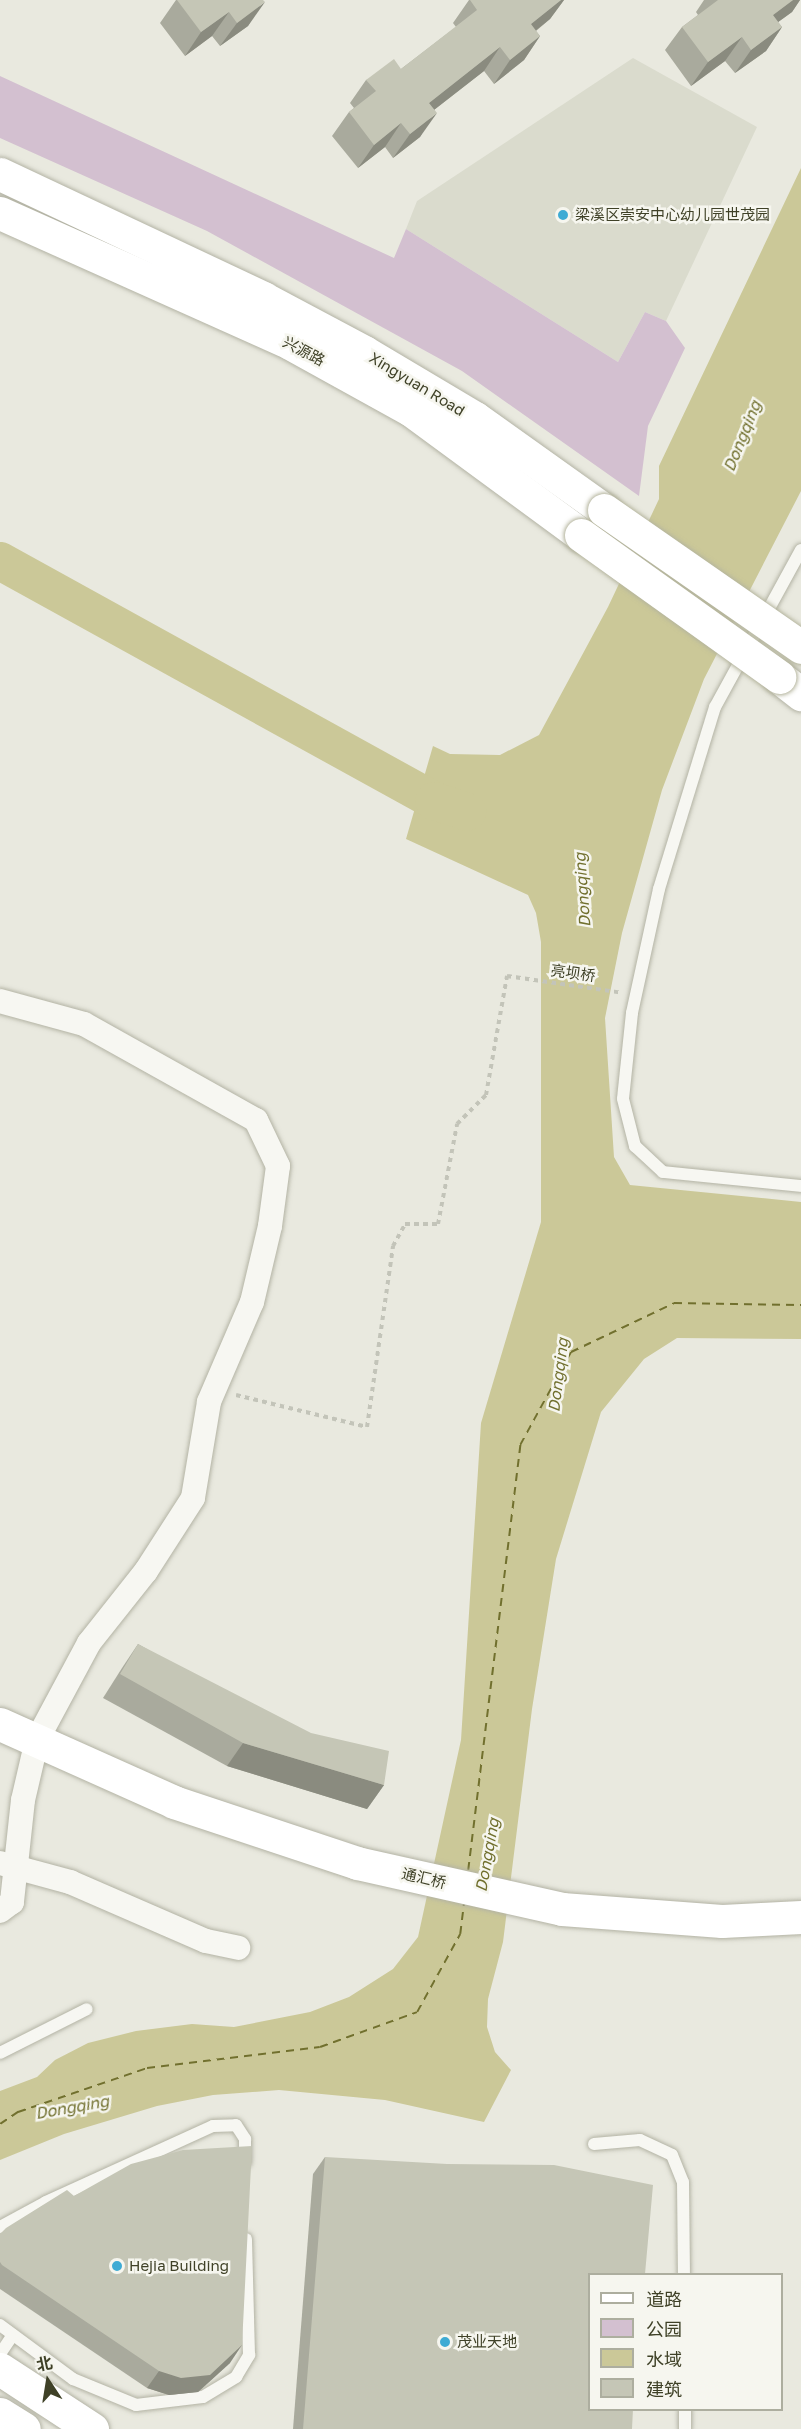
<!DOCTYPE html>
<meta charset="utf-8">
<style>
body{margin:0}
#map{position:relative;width:801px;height:2429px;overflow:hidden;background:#e9e9df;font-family:"Golos Text","Noto Sans SC",sans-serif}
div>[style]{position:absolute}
.built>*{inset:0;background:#dadbcd}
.green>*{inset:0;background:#d3c0d0}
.water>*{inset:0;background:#cbc898}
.river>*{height:38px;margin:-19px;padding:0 19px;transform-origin:19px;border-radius:19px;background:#cbc898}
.ferry>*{height:1.5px;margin-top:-0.75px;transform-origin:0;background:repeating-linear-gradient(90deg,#71702e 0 8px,transparent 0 14px)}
.path>*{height:4px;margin-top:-2px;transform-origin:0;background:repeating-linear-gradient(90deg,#c3c4b9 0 4.5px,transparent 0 9px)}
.roads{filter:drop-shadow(0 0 2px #b3b3a4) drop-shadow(0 0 2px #b3b3a4)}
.lane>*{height:12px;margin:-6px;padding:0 6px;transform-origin:6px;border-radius:6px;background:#f7f7f2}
.street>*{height:24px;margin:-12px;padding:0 12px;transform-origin:12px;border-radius:12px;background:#f7f7f2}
.secondary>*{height:33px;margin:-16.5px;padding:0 16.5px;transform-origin:16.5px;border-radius:16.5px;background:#fff}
.primary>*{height:33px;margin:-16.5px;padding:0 16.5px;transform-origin:16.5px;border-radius:16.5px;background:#fff}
.bridges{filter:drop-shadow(0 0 2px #b5b59e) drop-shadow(0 0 2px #b5b59e)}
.primary-bridge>*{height:33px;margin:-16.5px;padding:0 16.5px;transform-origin:16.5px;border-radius:16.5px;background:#fff}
.wall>*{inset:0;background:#a9aa9d}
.shaded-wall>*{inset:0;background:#8a8b7f}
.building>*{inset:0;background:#c5c6b6}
.dots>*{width:16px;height:16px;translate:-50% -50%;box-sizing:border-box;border:3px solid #f6f6ef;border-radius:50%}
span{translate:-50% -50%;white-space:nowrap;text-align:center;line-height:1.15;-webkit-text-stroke:5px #f6f6ef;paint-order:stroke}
.poi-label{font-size:15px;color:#3f4127}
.left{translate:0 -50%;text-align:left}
.street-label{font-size:15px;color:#3f4127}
.water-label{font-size:16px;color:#71702e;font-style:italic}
.legend{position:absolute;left:588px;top:2273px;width:195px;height:138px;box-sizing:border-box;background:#f6f6ef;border:2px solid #adae9f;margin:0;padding:8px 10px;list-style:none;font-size:18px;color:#3f4127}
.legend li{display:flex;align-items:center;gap:12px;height:30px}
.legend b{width:30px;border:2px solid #adae9f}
.north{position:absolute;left:18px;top:2351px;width:60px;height:60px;-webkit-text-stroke:4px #f6f6ef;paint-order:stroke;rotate:348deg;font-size:16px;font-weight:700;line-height:24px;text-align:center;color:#3f4127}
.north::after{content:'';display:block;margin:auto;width:21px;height:27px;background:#3f4127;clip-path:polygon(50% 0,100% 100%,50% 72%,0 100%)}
</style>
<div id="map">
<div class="built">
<i style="clip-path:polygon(633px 58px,757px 127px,666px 321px,645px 312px,618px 362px,406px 229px,417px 201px)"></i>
</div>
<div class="green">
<i style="clip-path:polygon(0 76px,394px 258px,406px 229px,618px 362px,645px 312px,666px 321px,685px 348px,648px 426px,639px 496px,462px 371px,207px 231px,0 138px)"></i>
</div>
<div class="water">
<i style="clip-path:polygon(801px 168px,801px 491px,704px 679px,662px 790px,622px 933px,605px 1018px,614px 1157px,630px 1185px,801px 1202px,801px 1339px,677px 1338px,644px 1359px,601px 1412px,556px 1559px,532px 1709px,503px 1942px,488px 1999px,487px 2027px,495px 2052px,511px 2070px,484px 2122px,385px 2100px,279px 2090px,213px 2095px,157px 2106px,64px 2134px,0 2160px,0 2091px,37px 2077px,55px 2060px,88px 2043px,136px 2031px,192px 2024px,234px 2027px,310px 2012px,349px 1997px,393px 1969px,418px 1937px,461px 1740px,481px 1423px,541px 1222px,541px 942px,536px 913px,528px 895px,406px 839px,433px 746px,450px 754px,500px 755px,539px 735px,608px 607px,659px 499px,659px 466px)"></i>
</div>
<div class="river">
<i style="left:0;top:561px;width:496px;rotate:28.9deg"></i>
<i style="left:434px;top:801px;width:35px;rotate:18deg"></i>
</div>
<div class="ferry">
<i style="left:468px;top:1870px;width:428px;rotate:-83deg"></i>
<i style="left:520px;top:1445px;width:106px;rotate:-61.3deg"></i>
<i style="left:571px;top:1352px;width:114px;rotate:-25.4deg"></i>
<i style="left:674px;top:1303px;width:127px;rotate:0.9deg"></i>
<i style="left:0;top:2124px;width:22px;rotate:-34deg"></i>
<i style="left:18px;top:2112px;width:136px;rotate:-18.8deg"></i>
<i style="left:147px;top:2068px;width:174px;rotate:-6.9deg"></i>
<i style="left:320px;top:2047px;width:103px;rotate:-19.8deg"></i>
<i style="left:417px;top:2012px;width:89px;rotate:-61.1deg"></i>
<i style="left:460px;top:1934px;width:32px;rotate:-83deg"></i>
</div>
<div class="path">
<i style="left:236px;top:1395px;width:135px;rotate:13.7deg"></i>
<i style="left:367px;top:1427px;width:183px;rotate:-81.8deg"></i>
<i style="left:393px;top:1246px;width:25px;rotate:-61deg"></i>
<i style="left:405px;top:1224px;width:33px"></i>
<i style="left:438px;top:1224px;width:102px;rotate:-79.2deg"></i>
<i style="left:457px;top:1124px;width:41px;rotate:-45deg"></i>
<i style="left:486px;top:1095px;width:121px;rotate:-80deg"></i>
<i style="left:507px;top:976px;width:117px;rotate:8.3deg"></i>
</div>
<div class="roads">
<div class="lane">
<i style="left:801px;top:550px;width:179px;rotate:118.7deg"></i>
<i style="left:715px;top:707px;width:190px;rotate:107.1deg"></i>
<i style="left:659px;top:889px;width:127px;rotate:102.3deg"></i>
<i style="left:632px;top:1013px;width:86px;rotate:96deg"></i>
<i style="left:623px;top:1099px;width:49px;rotate:75.7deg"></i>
<i style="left:635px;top:1146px;width:38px;rotate:43deg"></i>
<i style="left:663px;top:1172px;width:139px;rotate:5.8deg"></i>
<i style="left:0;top:2053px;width:97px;rotate:-26.8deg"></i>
<i style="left:594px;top:2144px;width:46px;rotate:-5deg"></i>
<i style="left:640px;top:2140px;width:35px;rotate:25deg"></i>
<i style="left:672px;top:2155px;width:29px;rotate:68deg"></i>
<i style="left:683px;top:2182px;width:92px;rotate:89.4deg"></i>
<i style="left:0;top:2227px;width:52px;rotate:-28.5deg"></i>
<i style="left:46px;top:2202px;width:183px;rotate:-24.5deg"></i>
<i style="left:213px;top:2126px;width:23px;rotate:-2deg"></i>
<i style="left:236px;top:2125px;width:17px;rotate:57deg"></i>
<i style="left:245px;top:2139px;width:23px;rotate:90deg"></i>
<i style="left:0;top:2325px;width:91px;rotate:36.5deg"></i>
<i style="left:73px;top:2379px;width:68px;rotate:22.4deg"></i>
<i style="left:136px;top:2405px;width:67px;rotate:-6.8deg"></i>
<i style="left:203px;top:2397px;width:39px;rotate:-31deg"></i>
<i style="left:236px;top:2377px;width:26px;rotate:-59deg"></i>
<i style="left:249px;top:2355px;width:116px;rotate:-91.5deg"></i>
<i style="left:0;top:2354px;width:23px;rotate:-56deg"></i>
<i style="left:685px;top:2410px;width:19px;rotate:90deg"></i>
</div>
<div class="street">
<i style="left:0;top:1001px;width:87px;rotate:15.3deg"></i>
<i style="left:84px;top:1024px;width:197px;rotate:29.2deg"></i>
<i style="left:256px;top:1120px;width:51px;rotate:64.4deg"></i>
<i style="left:278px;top:1166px;width:61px;rotate:97.6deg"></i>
<i style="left:270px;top:1226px;width:78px;rotate:103.3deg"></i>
<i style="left:252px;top:1302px;width:109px;rotate:113.3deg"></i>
<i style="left:209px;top:1402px;width:97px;rotate:99.5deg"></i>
<i style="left:193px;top:1498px;width:87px;rotate:122.8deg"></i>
<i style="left:146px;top:1571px;width:92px;rotate:128.4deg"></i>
<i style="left:89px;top:1643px;width:110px;rotate:118.2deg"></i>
<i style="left:37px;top:1740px;width:62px;rotate:103.1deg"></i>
<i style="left:23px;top:1800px;width:103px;rotate:96.2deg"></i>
<i style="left:12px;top:1902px;width:15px;rotate:143deg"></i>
<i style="left:0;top:1863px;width:73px;rotate:15.2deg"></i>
<i style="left:70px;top:1882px;width:148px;rotate:23.5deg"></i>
<i style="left:206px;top:1941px;width:33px;rotate:12deg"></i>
</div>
<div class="secondary">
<i style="left:0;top:1724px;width:191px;rotate:24.1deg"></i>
<i style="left:174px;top:1802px;width:193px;rotate:18.4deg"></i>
<i style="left:357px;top:1863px;width:210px;rotate:12.6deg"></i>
<i style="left:562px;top:1909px;width:160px;rotate:4.3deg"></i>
<i style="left:722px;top:1921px;width:79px;rotate:-2.9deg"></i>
<i style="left:0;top:2369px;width:110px;rotate:33.1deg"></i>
<i style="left:0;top:2414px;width:28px;rotate:32deg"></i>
</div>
<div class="primary">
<i style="left:0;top:174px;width:291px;rotate:25.2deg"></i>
<i style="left:263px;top:298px;width:115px;rotate:28.1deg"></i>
<i style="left:364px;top:352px;width:129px;rotate:30.7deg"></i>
<i style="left:475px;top:418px;width:158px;rotate:35.5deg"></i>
<i style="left:0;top:213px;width:318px;rotate:24.1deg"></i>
<i style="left:290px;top:343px;width:138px;rotate:29deg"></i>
<i style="left:411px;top:410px;width:211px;rotate:36.3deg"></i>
<i style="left:779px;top:677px;width:28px;rotate:38deg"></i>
</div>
</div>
<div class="bridges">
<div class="primary-bridge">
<i style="left:604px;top:510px;width:240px;rotate:34.8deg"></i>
<i style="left:581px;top:535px;width:244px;rotate:35.6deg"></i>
</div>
</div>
<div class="wall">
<i style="clip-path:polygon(176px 0,263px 0,248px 26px,220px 46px,212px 36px,185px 56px,160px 23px)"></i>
<i style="clip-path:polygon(469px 0,564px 0,550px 19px,536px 31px,540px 36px,524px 60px,494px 84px,484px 71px,434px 110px,420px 137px,393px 158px,385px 147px,358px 168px,332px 136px,349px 112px,354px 108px,350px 103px,366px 80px,401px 69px,456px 27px,453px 23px)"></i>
<i style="clip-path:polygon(704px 0,800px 0,792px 12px,778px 22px,782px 27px,766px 51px,735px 73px,725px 61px,691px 86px,665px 50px,682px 27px,698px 15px,696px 12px)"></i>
<i style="clip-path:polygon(138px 1644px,384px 1785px,367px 1809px,227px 1766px,103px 1698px,122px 1668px)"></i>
<i style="clip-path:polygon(325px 2157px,632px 2429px,293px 2429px,313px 2174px)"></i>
<i style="clip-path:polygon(0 2234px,230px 2363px,198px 2392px,169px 2395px,147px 2388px,0 2289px)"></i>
</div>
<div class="shaded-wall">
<i style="clip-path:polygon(561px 0,564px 0,550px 19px,514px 48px,531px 24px)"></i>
<i style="clip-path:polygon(793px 0,800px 0,792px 12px,756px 38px,773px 15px)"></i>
<i style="clip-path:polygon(265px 2px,248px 26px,220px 46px,237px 23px)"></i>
<i style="clip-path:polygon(229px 12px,212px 36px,185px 56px,201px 32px)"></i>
<i style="clip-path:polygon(782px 27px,766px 51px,735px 73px,751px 50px)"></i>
<i style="clip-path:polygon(540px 36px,524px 60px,494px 84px,510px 60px)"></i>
<i style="clip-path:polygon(742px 37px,725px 61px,691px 86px,708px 62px)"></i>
<i style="clip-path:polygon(500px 47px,484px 71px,412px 127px,429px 103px)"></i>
<i style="clip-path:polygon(437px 113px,420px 137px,393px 158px,410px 134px)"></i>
<i style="clip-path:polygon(401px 123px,385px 147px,358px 168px,374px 145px)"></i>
<i style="clip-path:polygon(243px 1743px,384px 1785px,367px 1809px,227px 1766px)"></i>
<i style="clip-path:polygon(242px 2345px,230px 2363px,198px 2392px,169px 2395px,147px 2388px,159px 2371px)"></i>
</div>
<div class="building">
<i style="clip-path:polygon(177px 0,263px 0,265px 2px,237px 23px,229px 12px,201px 32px)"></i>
<i style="clip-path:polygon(470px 0,561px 0,531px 24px,540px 36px,510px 60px,500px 47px,429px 103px,437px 113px,410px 134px,401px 123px,374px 145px,349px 112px,376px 91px,366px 80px,394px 59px,401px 69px,477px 10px)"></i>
<i style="clip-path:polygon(718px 0,793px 0,773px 15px,782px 27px,751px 50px,742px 37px,708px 62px,682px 27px)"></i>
<i style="clip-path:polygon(138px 1644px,311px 1733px,389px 1751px,384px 1785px,243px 1743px,120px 1674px)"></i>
<i style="clip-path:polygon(252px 2146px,242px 2345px,210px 2375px,181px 2378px,159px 2371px,2px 2265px,0 2262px,0 2234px,6px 2228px,67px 2190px,74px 2196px,131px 2164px,183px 2150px)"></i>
<i style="clip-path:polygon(325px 2157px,447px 2164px,554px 2165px,653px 2185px,645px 2274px,590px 2274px,590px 2409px,633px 2409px,632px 2429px,303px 2429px)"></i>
</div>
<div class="dots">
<i style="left:563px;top:215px;background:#3eabd4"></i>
<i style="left:117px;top:2266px;background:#3eabd4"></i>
<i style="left:445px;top:2342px;background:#3eabd4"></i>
</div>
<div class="poi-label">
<span class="left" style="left:575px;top:215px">梁溪区崇安中心幼儿园世茂园</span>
<span class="left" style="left:129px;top:2266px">Hejia Building</span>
<span class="left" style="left:457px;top:2342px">茂业天地</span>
</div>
<div class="street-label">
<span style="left:304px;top:351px;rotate:28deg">兴源路</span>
<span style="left:417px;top:384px;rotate:31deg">Xingyuan Road</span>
<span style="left:573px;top:973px;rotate:8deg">亮坝桥</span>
<span style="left:424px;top:1878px;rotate:13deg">通汇桥</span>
</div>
<div class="water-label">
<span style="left:742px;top:436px;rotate:-68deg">Dongqing</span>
<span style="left:582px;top:890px;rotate:-94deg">Dongqing</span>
<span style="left:558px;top:1375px;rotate:-83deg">Dongqing</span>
<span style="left:487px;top:1855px;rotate:-80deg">Dongqing</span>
<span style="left:72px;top:2107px;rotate:-10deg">Dongqing</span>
</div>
<ul class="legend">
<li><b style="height:8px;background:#fff"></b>道路</li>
<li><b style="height:16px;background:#d3c0d0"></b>公园</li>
<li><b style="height:16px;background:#cbc898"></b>水域</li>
<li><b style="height:16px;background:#c5c6b6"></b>建筑</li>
</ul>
<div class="north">北</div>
</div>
